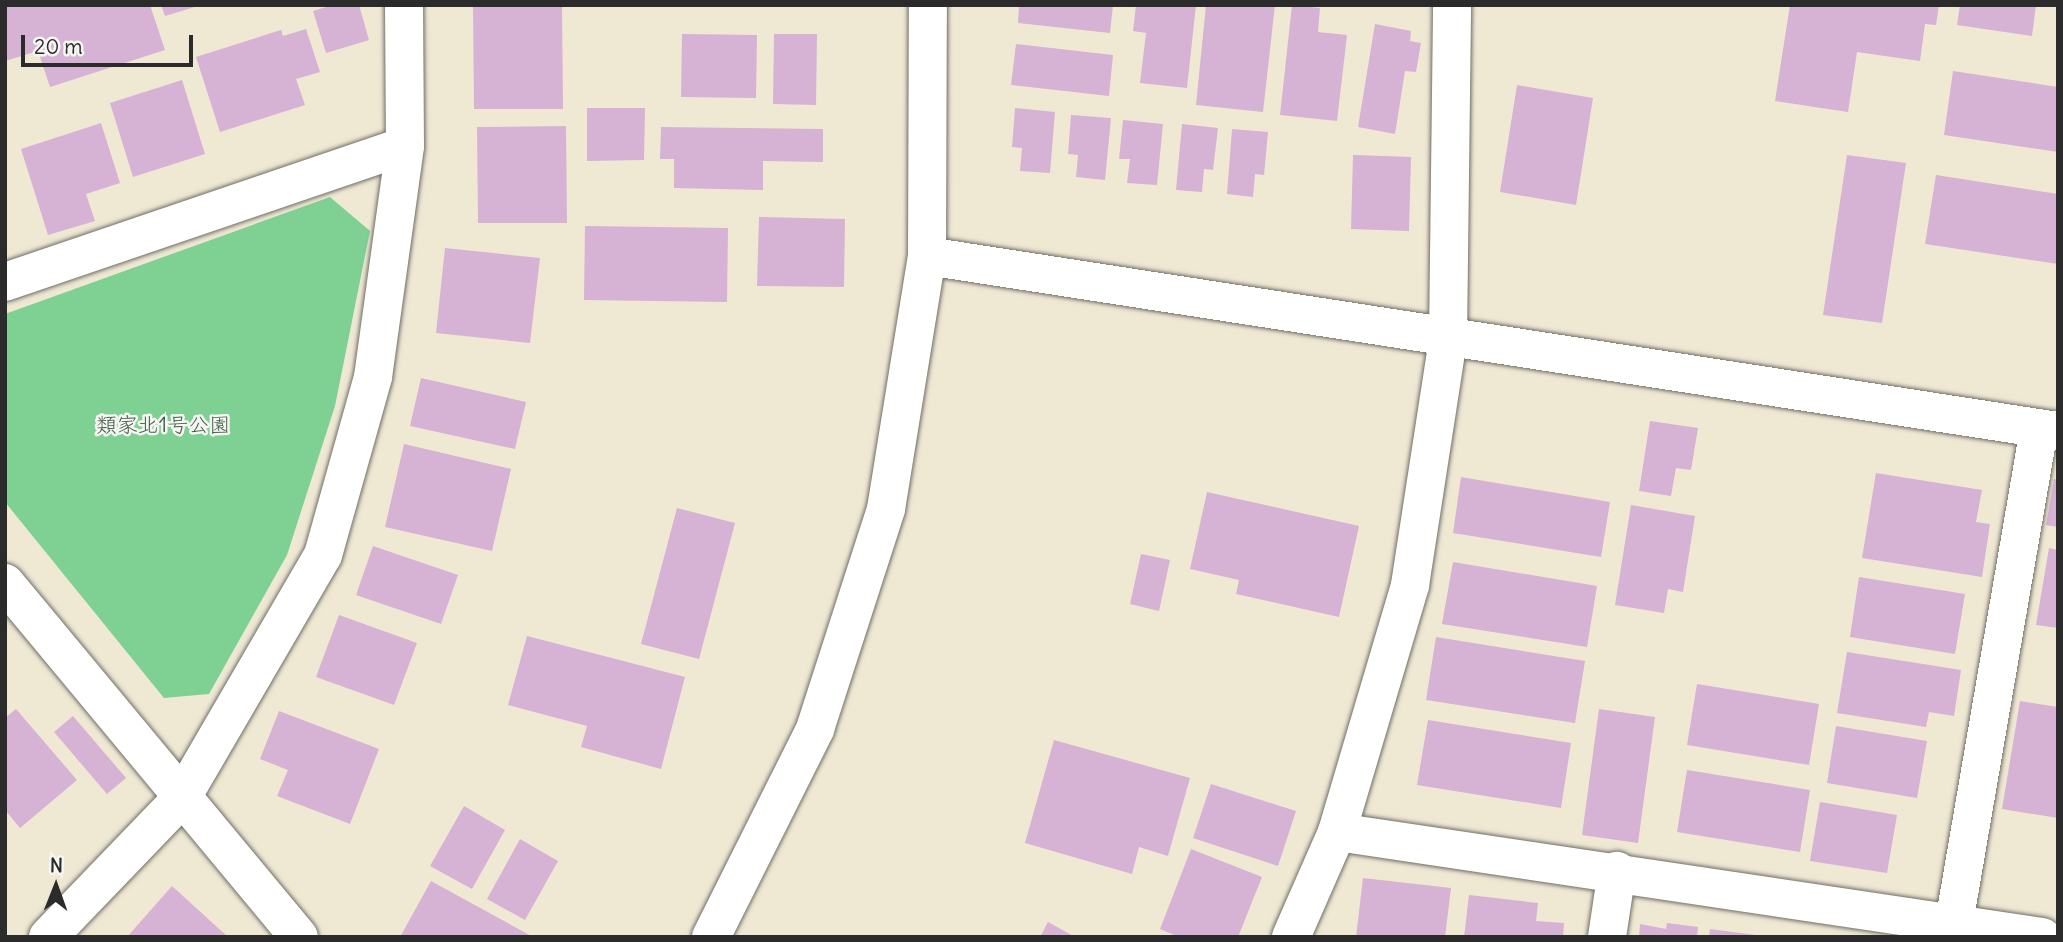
<!DOCTYPE html>
<meta charset="utf-8">
<style>
body{margin:0}
#map{position:relative;width:2063px;height:942px;overflow:hidden;background:#efe9d4;font-family:Delius,"Klee One",sans-serif}
div>[style]{position:absolute}
.green>*{inset:0;background:#7ed193}
.building>*{inset:0;background:#d6b2d5}
.roads{filter:drop-shadow(0 0 2px #706e66) drop-shadow(0 0 2px #706e66)}
.street>*{height:38px;margin:-19px;padding:0 19px;transform-origin:19px;border-radius:19px;background:#fff}
.secondary>*{height:38px;margin:-19px;padding:0 19px;transform-origin:19px;border-radius:19px;background:#fff}
span{translate:-50% -50%;white-space:nowrap;text-align:center;line-height:1.15;-webkit-text-stroke:5px #f6f6f2;paint-order:stroke}
.park-label{font-size:21px;color:#445d4a}
.frame{position:absolute;inset:0;border:7px solid #2b2b2b;pointer-events:none}
.north{position:absolute;left:21px;top:851px;width:70px;height:70px;-webkit-text-stroke:5px #f6f6f2;paint-order:stroke;rotate:1deg;font-size:19px;font-weight:700;line-height:28px;text-align:center;color:#2b2b2b}
.north::after{content:'';display:block;margin:auto;width:24px;height:32px;background:#2b2b2b;clip-path:polygon(50% 0,100% 100%,50% 72%,0 100%)}
.scale{position:absolute;left:21px;top:35px;width:172px;height:32px;box-sizing:border-box;border:4px solid #2b2b2b;border-top:0;padding-left:9px;font-size:21px;line-height:24px;white-space:nowrap;color:#2b2b2b;-webkit-text-stroke:5px #f6f6f2;paint-order:stroke}
</style>
<div id="map">
<div class="green">
<i style="clip-path:polygon(330px 197px,370px 231px,335px 406px,287px 555px,209px 694px,164px 698px,5px 502px,5px 314px)"></i>
</div>
<div class="building">
<i style="clip-path:polygon(5px 5px,150px 5px,165px 50px,50px 87px,38px 51px,5px 61px)"></i>
<i style="clip-path:polygon(161px 5px,198px 5px,198px 6px,165px 16px)"></i>
<i style="clip-path:polygon(333px 5px,359px 5px,369px 40px,326px 53px,313px 11px)"></i>
<i style="clip-path:polygon(473px 5px,562px 5px,563px 109px,474px 109px)"></i>
<i style="clip-path:polygon(1019px 5px,1113px 5px,1110px 33px,1018px 23px)"></i>
<i style="clip-path:polygon(1136px 5px,1196px 5px,1187px 88px,1140px 83px,1146px 33px,1133px 31px)"></i>
<i style="clip-path:polygon(1206px 5px,1275px 5px,1263px 112px,1196px 105px)"></i>
<i style="clip-path:polygon(1292px 5px,1320px 8px,1318px 32px,1347px 35px,1337px 121px,1280px 115px)"></i>
<i style="clip-path:polygon(1790px 5px,1939px 5px,1936px 25px,1925px 24px,1920px 61px,1857px 52px,1848px 112px,1775px 101px)"></i>
<i style="clip-path:polygon(1960px 5px,2036px 5px,2032px 36px,1957px 25px)"></i>
<i style="clip-path:polygon(1375px 24px,1411px 31px,1410px 41px,1421px 43px,1416px 72px,1405px 71px,1395px 134px,1358px 127px)"></i>
<i style="clip-path:polygon(306px 29px,320px 72px,296px 79px,305px 105px,220px 132px,196px 57px,281px 30px,283px 36px)"></i>
<i style="clip-path:polygon(682px 34px,757px 35px,756px 98px,681px 97px)"></i>
<i style="clip-path:polygon(774px 34px,817px 34px,816px 105px,773px 104px)"></i>
<i style="clip-path:polygon(1016px 44px,1113px 55px,1109px 96px,1011px 85px)"></i>
<i style="clip-path:polygon(1953px 71px,2058px 87px,2058px 152px,1944px 135px)"></i>
<i style="clip-path:polygon(182px 80px,205px 154px,133px 177px,110px 103px)"></i>
<i style="clip-path:polygon(1517px 85px,1593px 98px,1576px 205px,1500px 192px)"></i>
<i style="clip-path:polygon(587px 108px,645px 108px,644px 160px,587px 161px)"></i>
<i style="clip-path:polygon(1015px 108px,1055px 112px,1050px 173px,1020px 171px,1022px 148px,1012px 147px)"></i>
<i style="clip-path:polygon(1071px 115px,1111px 118px,1105px 180px,1076px 177px,1078px 155px,1068px 154px)"></i>
<i style="clip-path:polygon(1123px 120px,1163px 124px,1157px 185px,1127px 183px,1130px 159px,1119px 159px)"></i>
<i style="clip-path:polygon(101px 123px,120px 183px,86px 194px,95px 221px,48px 235px,21px 149px)"></i>
<i style="clip-path:polygon(1182px 124px,1218px 128px,1213px 170px,1204px 169px,1202px 192px,1176px 190px)"></i>
<i style="clip-path:polygon(566px 126px,567px 223px,478px 223px,477px 127px)"></i>
<i style="clip-path:polygon(661px 127px,823px 129px,823px 162px,763px 161px,763px 190px,674px 188px,674px 159px,660px 159px)"></i>
<i style="clip-path:polygon(1232px 129px,1268px 132px,1264px 175px,1255px 174px,1253px 197px,1227px 194px)"></i>
<i style="clip-path:polygon(1353px 155px,1411px 157px,1409px 231px,1351px 229px)"></i>
<i style="clip-path:polygon(1847px 155px,1906px 163px,1882px 323px,1823px 315px)"></i>
<i style="clip-path:polygon(1936px 175px,2058px 194px,2058px 264px,1925px 244px)"></i>
<i style="clip-path:polygon(759px 217px,845px 219px,844px 287px,757px 286px)"></i>
<i style="clip-path:polygon(585px 226px,728px 228px,727px 302px,584px 300px)"></i>
<i style="clip-path:polygon(445px 248px,540px 258px,530px 343px,436px 333px)"></i>
<i style="clip-path:polygon(421px 378px,526px 402px,515px 449px,410px 426px)"></i>
<i style="clip-path:polygon(1650px 421px,1698px 428px,1691px 470px,1676px 468px,1671px 496px,1639px 491px)"></i>
<i style="clip-path:polygon(404px 444px,511px 469px,492px 551px,385px 527px)"></i>
<i style="clip-path:polygon(1876px 473px,1982px 490px,1976px 522px,1990px 524px,1982px 577px,1862px 558px)"></i>
<i style="clip-path:polygon(1461px 477px,1610px 502px,1601px 557px,1453px 533px)"></i>
<i style="clip-path:polygon(2054px 479px,2058px 480px,2058px 527px,2046px 525px)"></i>
<i style="clip-path:polygon(1207px 492px,1359px 526px,1339px 617px,1236px 594px,1239px 580px,1190px 569px)"></i>
<i style="clip-path:polygon(1631px 505px,1695px 516px,1683px 592px,1668px 589px,1664px 613px,1615px 605px)"></i>
<i style="clip-path:polygon(677px 508px,735px 523px,699px 659px,641px 644px)"></i>
<i style="clip-path:polygon(373px 546px,458px 575px,441px 624px,356px 595px)"></i>
<i style="clip-path:polygon(2049px 548px,2058px 550px,2058px 628px,2036px 625px)"></i>
<i style="clip-path:polygon(1141px 554px,1170px 560px,1159px 611px,1130px 604px)"></i>
<i style="clip-path:polygon(1453px 562px,1597px 586px,1587px 647px,1442px 624px)"></i>
<i style="clip-path:polygon(1859px 577px,1965px 594px,1955px 654px,1850px 637px)"></i>
<i style="clip-path:polygon(339px 615px,417px 643px,394px 705px,316px 677px)"></i>
<i style="clip-path:polygon(527px 636px,685px 677px,661px 769px,581px 747px,587px 726px,508px 705px)"></i>
<i style="clip-path:polygon(1436px 637px,1585px 661px,1575px 723px,1426px 700px)"></i>
<i style="clip-path:polygon(1847px 652px,1961px 670px,1954px 716px,1929px 712px,1926px 727px,1837px 713px)"></i>
<i style="clip-path:polygon(1697px 684px,1819px 704px,1809px 765px,1687px 745px)"></i>
<i style="clip-path:polygon(2020px 701px,2058px 707px,2058px 818px,2002px 809px)"></i>
<i style="clip-path:polygon(16px 709px,77px 780px,20px 828px,5px 810px,5px 718px)"></i>
<i style="clip-path:polygon(1599px 709px,1655px 717px,1638px 843px,1582px 835px)"></i>
<i style="clip-path:polygon(279px 711px,379px 749px,350px 824px,277px 796px,288px 770px,260px 759px)"></i>
<i style="clip-path:polygon(73px 716px,126px 778px,107px 794px,54px 732px)"></i>
<i style="clip-path:polygon(1428px 720px,1571px 743px,1561px 808px,1417px 785px)"></i>
<i style="clip-path:polygon(1836px 726px,1927px 741px,1917px 798px,1827px 783px)"></i>
<i style="clip-path:polygon(1054px 740px,1190px 778px,1168px 856px,1139px 847px,1132px 874px,1025px 843px)"></i>
<i style="clip-path:polygon(1687px 770px,1810px 790px,1800px 852px,1677px 832px)"></i>
<i style="clip-path:polygon(1211px 784px,1296px 811px,1278px 866px,1193px 838px)"></i>
<i style="clip-path:polygon(1820px 802px,1897px 815px,1887px 873px,1810px 861px)"></i>
<i style="clip-path:polygon(464px 806px,505px 830px,472px 889px,430px 866px)"></i>
<i style="clip-path:polygon(520px 839px,558px 861px,525px 920px,487px 899px)"></i>
<i style="clip-path:polygon(1191px 849px,1262px 877px,1238px 937px,1179px 937px,1160px 929px)"></i>
<i style="clip-path:polygon(1363px 878px,1451px 888px,1445px 937px,1356px 937px)"></i>
<i style="clip-path:polygon(431px 881px,533px 937px,400px 937px)"></i>
<i style="clip-path:polygon(172px 886px,228px 937px,127px 937px)"></i>
<i style="clip-path:polygon(1469px 895px,1538px 903px,1536px 921px,1564px 923px,1563px 937px,1464px 937px)"></i>
<i style="clip-path:polygon(1048px 922px,1075px 937px,1040px 937px)"></i>
<i style="clip-path:polygon(1667px 923px,1698px 927px,1697px 937px,1639px 937px,1640px 924px,1666px 929px)"></i>
<i style="clip-path:polygon(1710px 929px,1756px 935px,1756px 937px,1709px 937px)"></i>
</div>
<div class="roads">
<div class="street">
<i style="left:5px;top:282px;width:422px;rotate:-18.8deg"></i>
<i style="left:5px;top:583px;width:460px;rotate:50.3deg"></i>
<i style="left:1337px;top:832px;width:713px;rotate:8.47deg"></i>
<i style="left:1954px;top:923px;width:501px;rotate:-80.24deg"></i>
<i style="left:48px;top:937px;width:192px;rotate:-46.1deg"></i>
<i style="left:181px;top:799px;width:282px;rotate:-59.8deg"></i>
<i style="left:323px;top:555px;width:185px;rotate:-74.3deg"></i>
<i style="left:373px;top:377px;width:233px;rotate:-82.1deg"></i>
<i style="left:405px;top:146px;width:141px;rotate:-90.4deg"></i>
<i style="left:1291px;top:937px;width:115px;rotate:-66.3deg"></i>
<i style="left:1337px;top:832px;width:258px;rotate:-73.5deg"></i>
<i style="left:1410px;top:585px;width:249px;rotate:-81.2deg"></i>
<i style="left:1448px;top:339px;width:334px;rotate:-89.3deg"></i>
<i style="left:1607px;top:937px;width:67px;rotate:-81.4deg"></i>
</div>
<div class="secondary">
<i style="left:927px;top:256px;width:1144px;rotate:8.8deg"></i>
<i style="left:711px;top:937px;width:233px;rotate:-63.4deg"></i>
<i style="left:815px;top:729px;width:231px;rotate:-72.1deg"></i>
<i style="left:886px;top:509px;width:256px;rotate:-80.8deg"></i>
<i style="left:927px;top:256px;width:251px;rotate:-89.8deg"></i>
</div>
</div>
<div class="park-label">
<span style="left:163px;top:425px">類家北1号公園</span>
</div>
<div class="frame"></div>
<div class="north">N</div>
<div class="scale">20 m</div>
</div>
